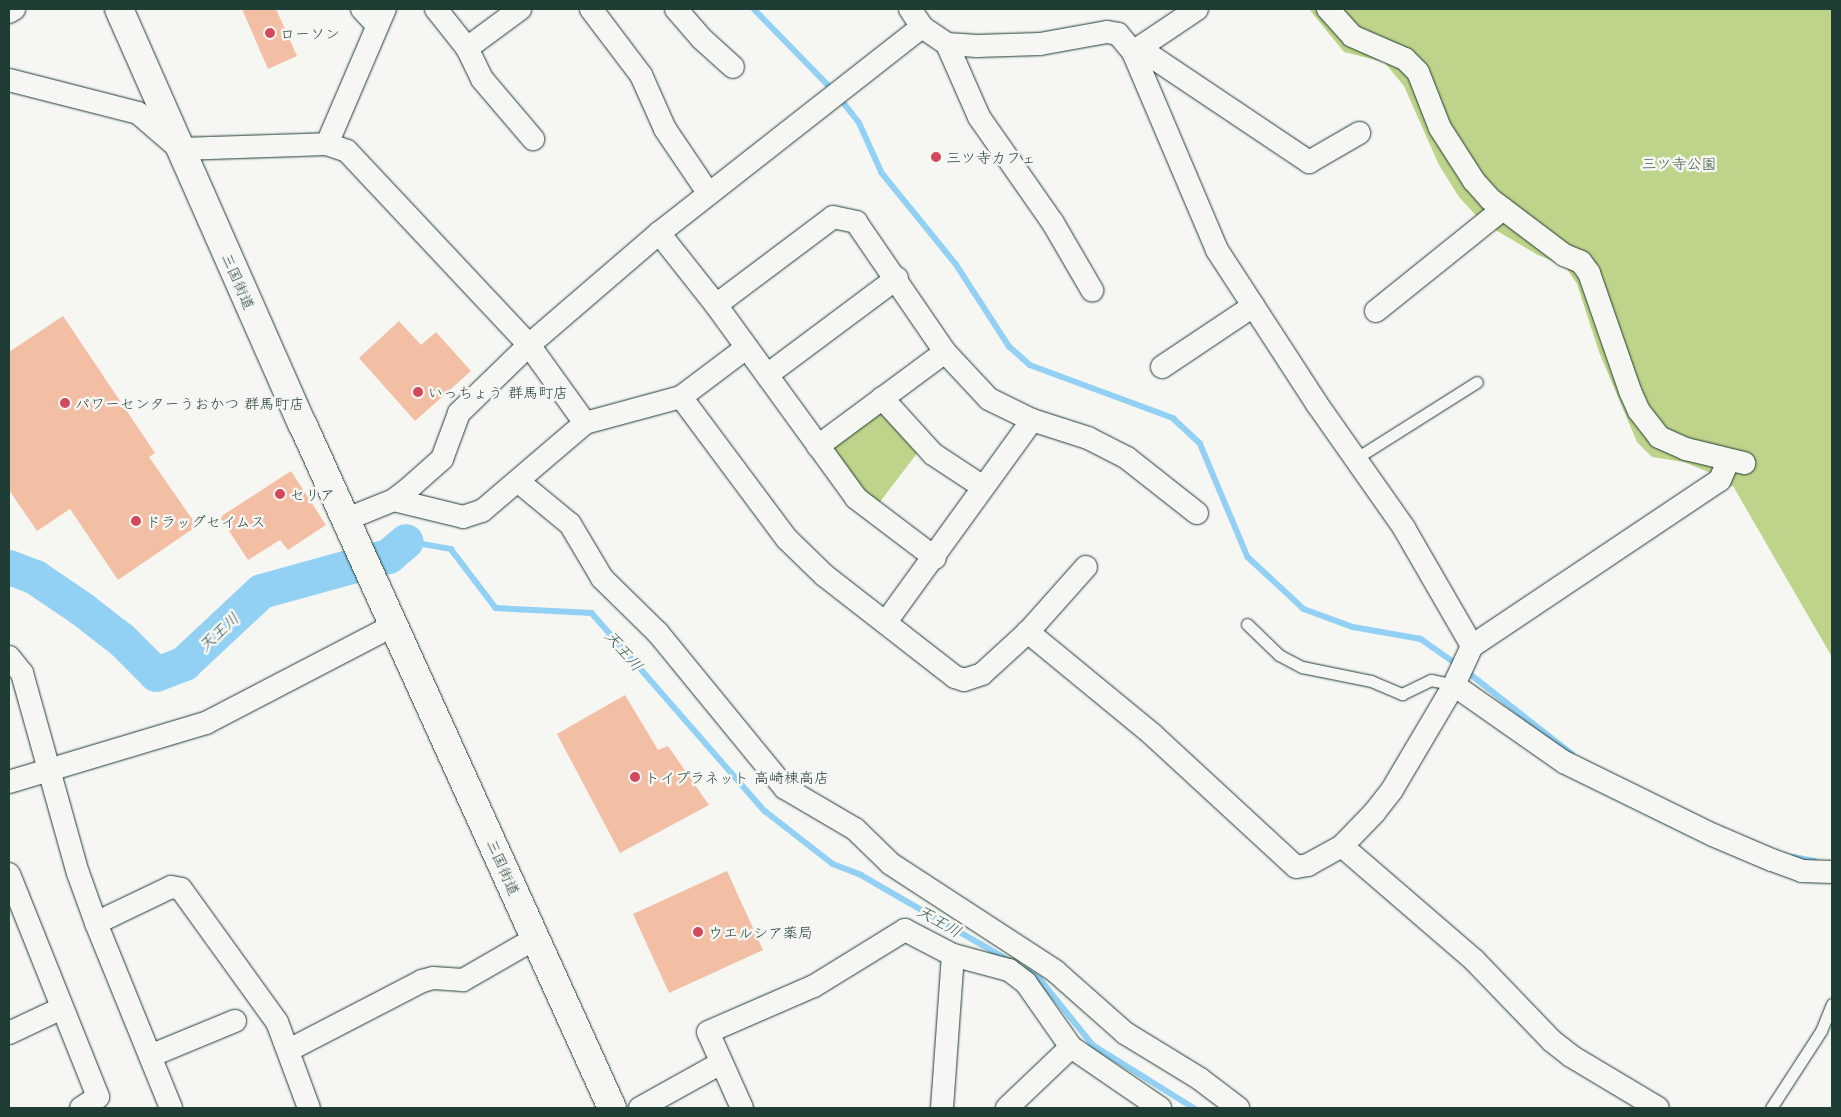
<!DOCTYPE html>
<meta charset="utf-8">
<style>
body{margin:0}
#map{position:relative;width:1841px;height:1117px;overflow:hidden;background:#f6f6f2;font-family:"Playpen Sans","Klee One",sans-serif}
div>[style]{position:absolute}
.green>*{inset:0;background:#bed48a}
.stream>*{height:5.5px;margin:-2.75px;padding:0 2.75px;transform-origin:2.75px;border-radius:2.75px;background:#93d1f4}
.river>*{height:35px;margin:-17.5px;padding:0 17.5px;transform-origin:17.5px;border-radius:17.5px;background:#93d1f4}
.building>*{inset:0;background:#f3bfa4}
.roads{filter:drop-shadow(0 0 1px #1f3d34) drop-shadow(0 0 1px #1f3d34)}
.service>*{height:11px;margin:-5.5px;padding:0 5.5px;transform-origin:5.5px;border-radius:5.5px;background:#f6f6f2}
.minor>*{height:22px;margin:-11px;padding:0 11px;transform-origin:11px;border-radius:11px;background:#f6f6f2}
.primary>*{height:28px;margin:-14px;padding:0 14px;transform-origin:14px;border-radius:14px;background:#f6f6f2}
.dots>*{width:14px;height:14px;translate:-50% -50%;box-sizing:border-box;border:2px solid #f6f6f2;border-radius:50%}
span{translate:-50% -50%;white-space:nowrap;text-align:center;line-height:1.15;-webkit-text-stroke:5px #f6f6f2;paint-order:stroke}
.poi-label{font-size:15px;color:#1f3d34}
.left{translate:0 -50%;text-align:left}
.park-label{font-size:15px;color:#3f5b45}
.street-label{font-size:15px;color:#1f3d34}
.water-label{font-size:16px;color:#365b5a;font-style:italic}
.frame{position:absolute;inset:0;border:10px solid #1f3d34;pointer-events:none}
</style>
<div id="map">
<div class="green">
<i style="clip-path:polygon(1309px 9px,1832px 9px,1832px 657px,1733px 486px,1722px 487px,1713px 474px,1684px 462px,1652px 457px,1637px 442px,1599px 352px,1577px 284px,1565px 266px,1538px 255px,1482px 222px,1459px 197px,1439px 165px,1404px 86px,1384px 62px,1344px 52px)"></i>
<i style="clip-path:polygon(877px 412px,886px 413px,918px 452px,876px 507px,832px 454px,833px 444px)"></i>
</div>
<div class="stream">
<i style="left:754px;top:9px;width:115px;rotate:45.7deg"></i>
<i style="left:840px;top:98px;width:31px;rotate:52deg"></i>
<i style="left:859px;top:122px;width:56px;rotate:65.7deg"></i>
<i style="left:882px;top:173px;width:117px;rotate:50.9deg"></i>
<i style="left:956px;top:264px;width:98px;rotate:57.1deg"></i>
<i style="left:1009px;top:346px;width:28px;rotate:42deg"></i>
<i style="left:1030px;top:365px;width:153px;rotate:20.3deg"></i>
<i style="left:1173px;top:418px;width:37px;rotate:43deg"></i>
<i style="left:1200px;top:443px;width:124px;rotate:67.2deg"></i>
<i style="left:1248px;top:557px;width:76px;rotate:42.9deg"></i>
<i style="left:1304px;top:609px;width:52px;rotate:20.2deg"></i>
<i style="left:1353px;top:627px;width:69px;rotate:10deg"></i>
<i style="left:1421px;top:639px;width:45px;rotate:35.1deg"></i>
<i style="left:406px;top:541px;width:46px;rotate:10.1deg"></i>
<i style="left:451px;top:549px;width:74px;rotate:52.7deg"></i>
<i style="left:496px;top:608px;width:96px;rotate:3deg"></i>
<i style="left:592px;top:613px;width:263px;rotate:48.9deg"></i>
<i style="left:765px;top:811px;width:86px;rotate:37.9deg"></i>
<i style="left:833px;top:864px;width:30px;rotate:21deg"></i>
<i style="left:861px;top:875px;width:172px;rotate:30deg"></i>
<i style="left:1465px;top:670px;width:136px;rotate:38.1deg"></i>
<i style="left:1793px;top:857px;width:22px;rotate:10deg"></i>
<i style="left:1026px;top:970px;width:17px;rotate:33deg"></i>
<i style="left:1040px;top:979px;width:85px;rotate:51.2deg"></i>
<i style="left:1093px;top:1045px;width:119px;rotate:32deg"></i>
</div>
<div class="river">
<i style="left:9px;top:567px;width:28px;rotate:21deg"></i>
<i style="left:35px;top:577px;width:57px;rotate:34.2deg"></i>
<i style="left:82px;top:609px;width:51px;rotate:37.8deg"></i>
<i style="left:122px;top:640px;width:48px;rotate:45deg"></i>
<i style="left:156px;top:674px;width:30px;rotate:-21deg"></i>
<i style="left:184px;top:663px;width:105px;rotate:-43.1deg"></i>
<i style="left:261px;top:591px;width:132px;rotate:-15.4deg"></i>
<i style="left:388px;top:556px;width:23px;rotate:-40deg"></i>
</div>
<div class="building">
<i style="clip-path:polygon(242px 9px,276px 9px,297px 56px,268px 69px)"></i>
<i style="clip-path:polygon(63px 316px,155px 453px,149px 457px,197px 526px,118px 580px,70px 509px,37px 531px,9px 490px,9px 352px)"></i>
<i style="clip-path:polygon(399px 321px,421px 345px,436px 332px,471px 371px,415px 421px,359px 358px)"></i>
<i style="clip-path:polygon(291px 471px,326px 525px,288px 550px,280px 540px,248px 560px,220px 517px)"></i>
<i style="clip-path:polygon(625px 695px,658px 750px,668px 746px,709px 805px,620px 853px,557px 734px)"></i>
<i style="clip-path:polygon(727px 871px,763px 950px,669px 993px,633px 914px)"></i>
</div>
<div class="roads">
<div class="service">
<i style="left:1355px;top:459px;width:144px;rotate:-32.3deg"></i>
<i style="left:1247px;top:624px;width:45px;rotate:44.1deg"></i>
<i style="left:1279px;top:655px;width:26px;rotate:28deg"></i>
<i style="left:1302px;top:667px;width:70px;rotate:11.5deg"></i>
<i style="left:1371px;top:681px;width:34px;rotate:23deg"></i>
<i style="left:1402px;top:694px;width:32px;rotate:-26deg"></i>
<i style="left:1431px;top:680px;width:24px;rotate:12deg"></i>
<i style="left:1771px;top:1108px;width:92px;rotate:-57deg"></i>
<i style="left:1821px;top:1031px;width:29px;rotate:-68deg"></i>
</div>
<div class="minor">
<i style="left:362px;top:9px;width:22px;rotate:47deg"></i>
<i style="left:436px;top:9px;width:50px;rotate:51.5deg"></i>
<i style="left:467px;top:48px;width:34px;rotate:64deg"></i>
<i style="left:482px;top:79px;width:79px;rotate:49.6deg"></i>
<i style="left:591px;top:9px;width:83px;rotate:52.9deg"></i>
<i style="left:641px;top:75px;width:59px;rotate:66deg"></i>
<i style="left:665px;top:129px;width:78px;rotate:55.9deg"></i>
<i style="left:676px;top:9px;width:38px;rotate:49deg"></i>
<i style="left:701px;top:38px;width:43px;rotate:42.2deg"></i>
<i style="left:910px;top:9px;width:22px;rotate:56deg"></i>
<i style="left:922px;top:27px;width:30px;rotate:34deg"></i>
<i style="left:947px;top:44px;width:30px;rotate:4deg"></i>
<i style="left:977px;top:46px;width:63px;rotate:-1.8deg"></i>
<i style="left:1040px;top:44px;width:68px;rotate:-10.2deg"></i>
<i style="left:1107px;top:32px;width:11px;rotate:10deg"></i>
<i style="left:1118px;top:34px;width:23px;rotate:50deg"></i>
<i style="left:1133px;top:52px;width:215px;rotate:67deg"></i>
<i style="left:1217px;top:250px;width:184px;rotate:57deg"></i>
<i style="left:1317px;top:404px;width:151px;rotate:54.9deg"></i>
<i style="left:1404px;top:528px;width:136px;rotate:60deg"></i>
<i style="left:1472px;top:646px;width:43px;rotate:114.8deg"></i>
<i style="left:1454px;top:685px;width:122px;rotate:120.6deg"></i>
<i style="left:1392px;top:790px;width:28px;rotate:128deg"></i>
<i style="left:1375px;top:812px;width:47px;rotate:134.1deg"></i>
<i style="left:1342px;top:846px;width:39px;rotate:151deg"></i>
<i style="left:1308px;top:865px;width:12px;rotate:171deg"></i>
<i style="left:1296px;top:867px;width:196px;rotate:-137.3deg"></i>
<i style="left:1152px;top:734px;width:161px;rotate:-140.6deg"></i>
<i style="left:1328px;top:9px;width:36px;rotate:48deg"></i>
<i style="left:1352px;top:36px;width:58px;rotate:23.5deg"></i>
<i style="left:1405px;top:59px;width:18px;rotate:45deg"></i>
<i style="left:1418px;top:72px;width:60px;rotate:68.6deg"></i>
<i style="left:1440px;top:128px;width:63px;rotate:57.3deg"></i>
<i style="left:1474px;top:181px;width:24px;rotate:48deg"></i>
<i style="left:1490px;top:199px;width:93px;rotate:37.1deg"></i>
<i style="left:1564px;top:255px;width:18px;rotate:22deg"></i>
<i style="left:1581px;top:262px;width:14px;rotate:54deg"></i>
<i style="left:1589px;top:273px;width:125px;rotate:70.8deg"></i>
<i style="left:1630px;top:391px;width:22px;rotate:66deg"></i>
<i style="left:1639px;top:411px;width:33px;rotate:52deg"></i>
<i style="left:1659px;top:437px;width:30px;rotate:24deg"></i>
<i style="left:1686px;top:449px;width:60px;rotate:13.6deg"></i>
<i style="left:9px;top:12px;width:6px;rotate:-31deg"></i>
<i style="left:947px;top:44px;width:80px;rotate:66.3deg"></i>
<i style="left:979px;top:117px;width:129px;rotate:55.1deg"></i>
<i style="left:1053px;top:223px;width:78px;rotate:59.8deg"></i>
<i style="left:467px;top:48px;width:66px;rotate:-36.3deg"></i>
<i style="left:1139px;top:48px;width:205px;rotate:33.8deg"></i>
<i style="left:1309px;top:162px;width:58px;rotate:-30.1deg"></i>
<i style="left:1133px;top:52px;width:77px;rotate:-33.9deg"></i>
<i style="left:9px;top:80px;width:133px;rotate:14.3deg"></i>
<i style="left:138px;top:113px;width:55px;rotate:40.6deg"></i>
<i style="left:180px;top:149px;width:147px;rotate:-1.9deg"></i>
<i style="left:327px;top:144px;width:21px;rotate:19deg"></i>
<i style="left:347px;top:151px;width:266px;rotate:46.8deg"></i>
<i style="left:529px;top:345px;width:96px;rotate:54.3deg"></i>
<i style="left:327px;top:144px;width:147px;rotate:-66.8deg"></i>
<i style="left:659px;top:233px;width:92px;rotate:51.6deg"></i>
<i style="left:716px;top:305px;width:238px;rotate:54deg"></i>
<i style="left:856px;top:498px;width:99px;rotate:37.2deg"></i>
<i style="left:716px;top:305px;width:146px;rotate:-36.9deg"></i>
<i style="left:833px;top:217px;width:24px;rotate:12deg"></i>
<i style="left:856px;top:222px;width:158px;rotate:55.6deg"></i>
<i style="left:945px;top:352px;width:64px;rotate:46.9deg"></i>
<i style="left:989px;top:399px;width:48px;rotate:26deg"></i>
<i style="left:1032px;top:420px;width:59px;rotate:17.8deg"></i>
<i style="left:1088px;top:438px;width:44px;rotate:27.1deg"></i>
<i style="left:1127px;top:458px;width:89px;rotate:38.2deg"></i>
<i style="left:1376px;top:311px;width:163px;rotate:-38.8deg"></i>
<i style="left:1162px;top:367px;width:110px;rotate:-33.8deg"></i>
<i style="left:767px;top:375px;width:162px;rotate:-36.7deg"></i>
<i style="left:681px;top:397px;width:177px;rotate:53.3deg"></i>
<i style="left:787px;top:539px;width:52px;rotate:44.2deg"></i>
<i style="left:824px;top:575px;width:166px;rotate:37.9deg"></i>
<i style="left:955px;top:677px;width:9px;rotate:18deg"></i>
<i style="left:964px;top:680px;width:19px;rotate:-18deg"></i>
<i style="left:982px;top:674px;width:62px;rotate:-42.4deg"></i>
<i style="left:1028px;top:632px;width:87px;rotate:-48.3deg"></i>
<i style="left:882px;top:398px;width:76px;rotate:47.7deg"></i>
<i style="left:933px;top:454px;width:60px;rotate:33.4deg"></i>
<i style="left:818px;top:446px;width:158px;rotate:-36.5deg"></i>
<i style="left:519px;top:482px;width:66px;rotate:39.5deg"></i>
<i style="left:570px;top:524px;width:63px;rotate:59.3deg"></i>
<i style="left:602px;top:578px;width:78px;rotate:44.5deg"></i>
<i style="left:658px;top:633px;width:200px;rotate:50.7deg"></i>
<i style="left:785px;top:788px;width:81px;rotate:30.4deg"></i>
<i style="left:855px;top:829px;width:50px;rotate:44.2deg"></i>
<i style="left:891px;top:864px;width:196px;rotate:33.1deg"></i>
<i style="left:1055px;top:971px;width:94px;rotate:41.5deg"></i>
<i style="left:1125px;top:1033px;width:88px;rotate:31.5deg"></i>
<i style="left:1200px;top:1079px;width:48px;rotate:37.3deg"></i>
<i style="left:394px;top:500px;width:71px;rotate:13.8deg"></i>
<i style="left:463px;top:517px;width:20px;rotate:-18deg"></i>
<i style="left:482px;top:511px;width:135px;rotate:-40.5deg"></i>
<i style="left:585px;top:423px;width:99px;rotate:-15.2deg"></i>
<i style="left:681px;top:397px;width:81px;rotate:-37deg"></i>
<i style="left:347px;top:519px;width:51px;rotate:-22deg"></i>
<i style="left:394px;top:500px;width:16px;rotate:-38deg"></i>
<i style="left:407px;top:490px;width:47px;rotate:-41.5deg"></i>
<i style="left:442px;top:459px;width:49px;rotate:-69.7deg"></i>
<i style="left:459px;top:413px;width:98px;rotate:-44.2deg"></i>
<i style="left:529px;top:345px;width:172px;rotate:-40.7deg"></i>
<i style="left:659px;top:233px;width:334px;rotate:-38.1deg"></i>
<i style="left:886px;top:622px;width:249px;rotate:-54.1deg"></i>
<i style="left:1472px;top:646px;width:298px;rotate:-33.8deg"></i>
<i style="left:1720px;top:480px;width:21px;rotate:-67deg"></i>
<i style="left:9px;top:657px;width:21px;rotate:51deg"></i>
<i style="left:22px;top:673px;width:208px;rotate:74.4deg"></i>
<i style="left:78px;top:873px;width:53px;rotate:70.2deg"></i>
<i style="left:96px;top:923px;width:200px;rotate:67.9deg"></i>
<i style="left:1454px;top:685px;width:134px;rotate:35deg"></i>
<i style="left:1564px;top:762px;width:166px;rotate:26.1deg"></i>
<i style="left:1713px;top:835px;width:64px;rotate:23deg"></i>
<i style="left:1772px;top:860px;width:32px;rotate:20deg"></i>
<i style="left:1802px;top:871px;width:30px;rotate:2deg"></i>
<i style="left:9px;top:782px;width:206px;rotate:-16.7deg"></i>
<i style="left:206px;top:723px;width:212px;rotate:-27.5deg"></i>
<i style="left:1342px;top:846px;width:174px;rotate:40.8deg"></i>
<i style="left:1474px;top:960px;width:112px;rotate:46.1deg"></i>
<i style="left:1552px;top:1041px;width:24px;rotate:38deg"></i>
<i style="left:1571px;top:1056px;width:101px;rotate:30.9deg"></i>
<i style="left:9px;top:874px;width:240px;rotate:68.2deg"></i>
<i style="left:98px;top:1097px;width:20px;rotate:147deg"></i>
<i style="left:96px;top:923px;width:83px;rotate:-25.6deg"></i>
<i style="left:171px;top:887px;width:10px;rotate:11deg"></i>
<i style="left:181px;top:889px;width:164px;rotate:54.2deg"></i>
<i style="left:277px;top:1022px;width:92px;rotate:69.6deg"></i>
<i style="left:9px;top:1033px;width:56px;rotate:-25.2deg"></i>
<i style="left:289px;top:1050px;width:150px;rotate:-27.4deg"></i>
<i style="left:422px;top:981px;width:11px;rotate:-15deg"></i>
<i style="left:433px;top:978px;width:30px;rotate:4deg"></i>
<i style="left:463px;top:980px;width:84px;rotate:-29.9deg"></i>
<i style="left:150px;top:1056px;width:92px;rotate:-22.4deg"></i>
<i style="left:640px;top:1108px;width:93px;rotate:-29.1deg"></i>
<i style="left:742px;top:1108px;width:83px;rotate:-114.1deg"></i>
<i style="left:708px;top:1032px;width:116px;rotate:-23.5deg"></i>
<i style="left:814px;top:986px;width:107px;rotate:-31.6deg"></i>
<i style="left:905px;top:930px;width:54px;rotate:27.5deg"></i>
<i style="left:953px;top:955px;width:58px;rotate:15deg"></i>
<i style="left:1009px;top:970px;width:21px;rotate:37deg"></i>
<i style="left:1026px;top:983px;width:78px;rotate:54.9deg"></i>
<i style="left:1071px;top:1047px;width:108px;rotate:34.4deg"></i>
<i style="left:942px;top:1108px;width:153px;rotate:-85.9deg"></i>
<i style="left:1007px;top:1108px;width:88px;rotate:-43.6deg"></i>
</div>
<div class="primary">
<i style="left:119px;top:9px;width:453px;rotate:66.2deg"></i>
<i style="left:302px;top:423px;width:752px;rotate:65.65deg"></i>
</div>
</div>
<div class="dots">
<i style="left:270px;top:33px;background:#d1495b"></i>
<i style="left:936px;top:157px;background:#d1495b"></i>
<i style="left:418px;top:392px;background:#d1495b"></i>
<i style="left:65px;top:403px;background:#d1495b"></i>
<i style="left:280px;top:494px;background:#d1495b"></i>
<i style="left:136px;top:521px;background:#d1495b"></i>
<i style="left:635px;top:777px;background:#d1495b"></i>
<i style="left:698px;top:932px;background:#d1495b"></i>
</div>
<div class="poi-label">
<span class="left" style="left:280px;top:33px">ローソン</span>
<span class="left" style="left:946px;top:157px">三ツ寺カフェ</span>
<span class="left" style="left:428px;top:392px">いっちょう 群馬町店</span>
<span class="left" style="left:75px;top:403px">パワーセンターうおかつ 群馬町店</span>
<span class="left" style="left:290px;top:494px">セリア</span>
<span class="left" style="left:146px;top:521px">ドラッグセイムス</span>
<span class="left" style="left:645px;top:777px">トイプラネット 高崎棟高店</span>
<span class="left" style="left:708px;top:932px">ウエルシア薬局</span>
</div>
<div class="park-label">
<span style="left:1679px;top:163px">三ツ寺公園</span>
</div>
<div class="street-label">
<span style="left:239px;top:281px;rotate:66deg">三国街道</span>
<span style="left:504px;top:867px;rotate:66deg">三国街道</span>
</div>
<div class="water-label">
<span style="left:218px;top:631px;rotate:-43deg">天王川</span>
<span style="left:625px;top:650px;rotate:49deg">天王川</span>
<span style="left:940px;top:920px;rotate:30deg">天王川</span>
</div>
<div class="frame"></div>
</div>
